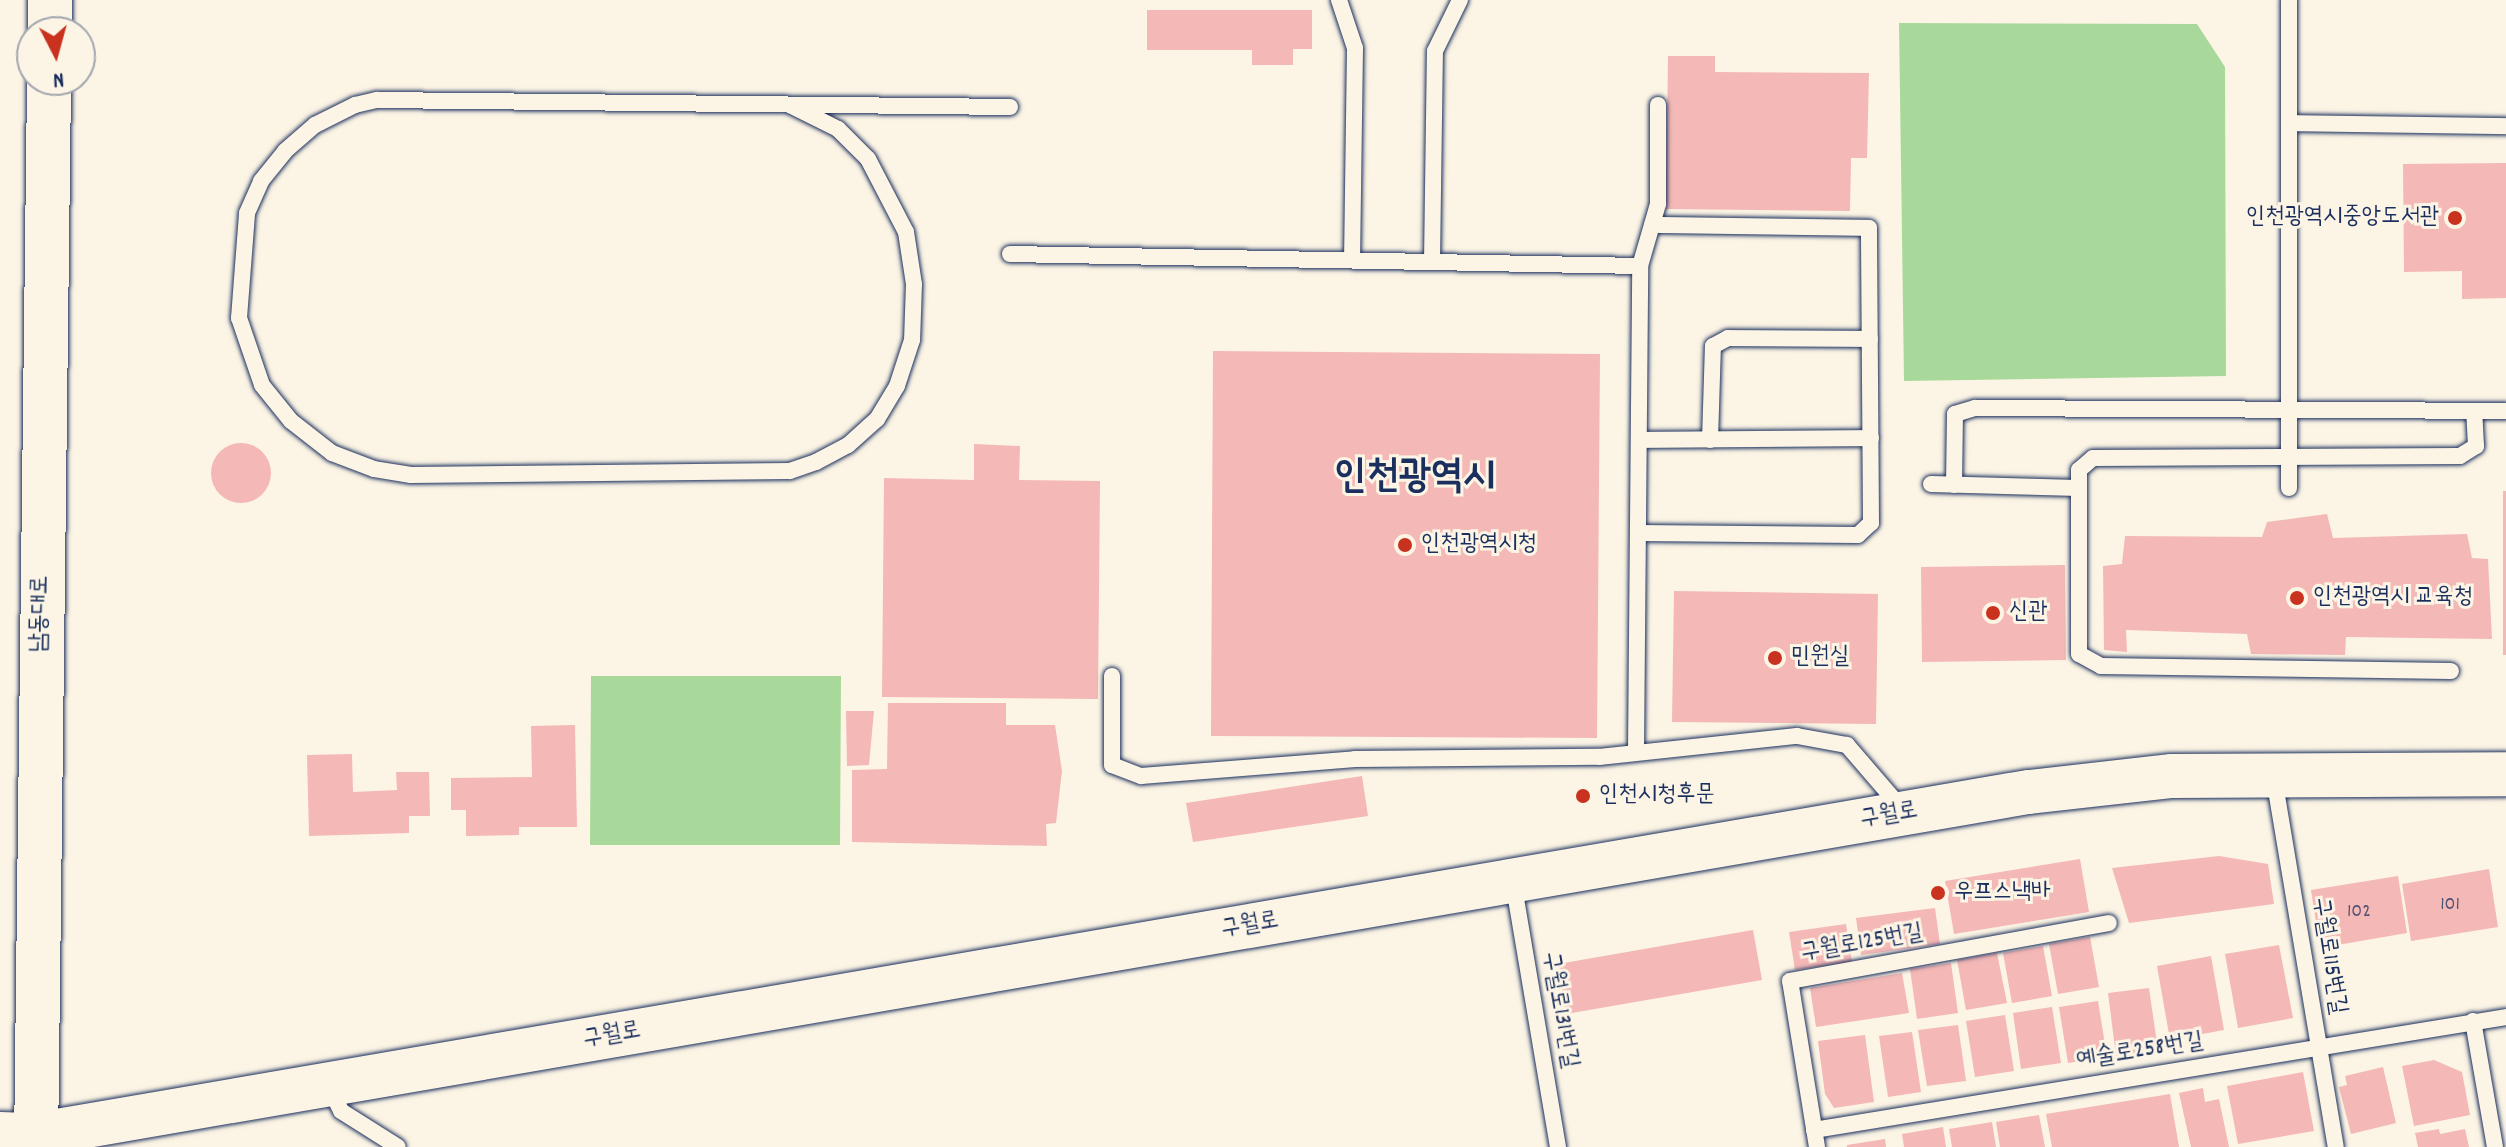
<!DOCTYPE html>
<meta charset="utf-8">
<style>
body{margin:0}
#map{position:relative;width:2506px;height:1147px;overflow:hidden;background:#fcf5e5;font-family:Dekko,"Poor Story",sans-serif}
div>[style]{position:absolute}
.green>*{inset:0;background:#a9d99a}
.building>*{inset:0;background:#f4b8b6}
.round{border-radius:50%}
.roads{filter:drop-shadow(0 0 2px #1b2f5e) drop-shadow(0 0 2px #1b2f5e)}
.service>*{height:16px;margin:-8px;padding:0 8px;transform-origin:8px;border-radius:8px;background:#fcf5e5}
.secondary>*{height:44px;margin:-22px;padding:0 22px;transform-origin:22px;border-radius:22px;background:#fcf5e5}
.dots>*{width:22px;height:22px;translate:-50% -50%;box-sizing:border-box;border:4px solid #fcf5e5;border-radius:50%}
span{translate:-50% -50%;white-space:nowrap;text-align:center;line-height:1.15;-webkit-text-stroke:6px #fcf5e5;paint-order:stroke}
.number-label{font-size:20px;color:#515174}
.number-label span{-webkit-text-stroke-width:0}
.poi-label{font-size:24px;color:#1b2f5e}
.right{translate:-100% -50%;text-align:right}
.left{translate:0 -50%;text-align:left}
.street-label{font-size:24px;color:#1b2f5e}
.town-label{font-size:40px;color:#1b2f5e;font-weight:700}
.north{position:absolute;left:16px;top:16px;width:80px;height:80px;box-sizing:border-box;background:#fcf5e5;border:2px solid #a2a6af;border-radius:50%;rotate:174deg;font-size:22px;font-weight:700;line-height:32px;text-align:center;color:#1b2f5e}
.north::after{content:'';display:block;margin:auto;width:28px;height:36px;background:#c8321e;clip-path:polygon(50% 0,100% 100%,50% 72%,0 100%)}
</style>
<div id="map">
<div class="green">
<i style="clip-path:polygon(1899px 23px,2197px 24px,2225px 67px,2226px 376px,1904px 381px)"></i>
<i style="clip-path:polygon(591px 676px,841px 676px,840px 845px,590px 845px)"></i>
</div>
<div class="building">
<i style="clip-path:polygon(1147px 10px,1312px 10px,1312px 49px,1293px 49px,1293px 65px,1252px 65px,1252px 50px,1147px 50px)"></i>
<i style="clip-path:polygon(1668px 56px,1715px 56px,1715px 72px,1869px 73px,1867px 158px,1851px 158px,1850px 211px,1666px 209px)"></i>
<i style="clip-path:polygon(2506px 163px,2506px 298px,2462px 299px,2462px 271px,2404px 272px,2403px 164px)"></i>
<i style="clip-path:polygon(1213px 351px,1600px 354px,1597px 738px,1211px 736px)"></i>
<i class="round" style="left:211px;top:443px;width:60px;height:60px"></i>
<i style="clip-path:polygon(974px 444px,1020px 446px,1019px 480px,1100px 481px,1098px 699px,882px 697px,884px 478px,974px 480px)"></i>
<i style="clip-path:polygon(2503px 491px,2506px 491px,2506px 655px,2503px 655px)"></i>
<i style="clip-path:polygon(2327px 514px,2333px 538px,2467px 534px,2472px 558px,2488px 559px,2492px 639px,2346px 637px,2345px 655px,2251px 654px,2247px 634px,2126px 630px,2127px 652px,2104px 650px,2103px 566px,2122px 564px,2125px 536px,2262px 537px,2267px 522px)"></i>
<i style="clip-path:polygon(2065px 565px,2066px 660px,1922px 662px,1921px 567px)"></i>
<i style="clip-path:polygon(1674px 591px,1878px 594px,1876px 724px,1672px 722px)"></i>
<i style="clip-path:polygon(888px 703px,1006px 703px,1006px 725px,1055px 725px,1062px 771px,1056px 823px,1046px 824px,1047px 846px,852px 842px,852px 770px,887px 769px)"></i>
<i style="clip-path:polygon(846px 711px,874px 711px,869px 765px,847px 766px)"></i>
<i style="clip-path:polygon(575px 725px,577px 827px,519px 827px,519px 835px,466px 836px,466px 810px,451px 810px,451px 778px,532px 777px,531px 726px)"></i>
<i style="clip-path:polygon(352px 754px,353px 792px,397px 790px,396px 772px,429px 772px,430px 816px,409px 816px,409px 833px,309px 836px,307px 755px)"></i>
<i style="clip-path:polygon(1362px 776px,1368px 816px,1193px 842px,1186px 803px)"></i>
<i style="clip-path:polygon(2219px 856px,2268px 864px,2274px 904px,2129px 923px,2112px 868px)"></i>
<i style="clip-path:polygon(2080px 859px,2089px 912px,1954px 934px,1945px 881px)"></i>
<i style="clip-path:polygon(2489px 869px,2498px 927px,2411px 941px,2402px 884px)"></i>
<i style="clip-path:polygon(2398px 876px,2407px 933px,2320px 948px,2311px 890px)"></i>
<i style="clip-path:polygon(1935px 908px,1940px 944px,1861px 955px,1856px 918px)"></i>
<i style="clip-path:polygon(1846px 924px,1852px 962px,1795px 970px,1789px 932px)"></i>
<i style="clip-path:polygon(1753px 930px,1762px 980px,1566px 1014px,1558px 964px)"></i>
<i style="clip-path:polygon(2090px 937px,2099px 987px,2058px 994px,2049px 944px)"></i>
<i style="clip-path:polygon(2279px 945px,2293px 1018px,2238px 1028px,2225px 954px)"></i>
<i style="clip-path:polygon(2043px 946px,2052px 996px,2012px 1003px,2003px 953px)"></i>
<i style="clip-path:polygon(1997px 953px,2007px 1003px,1966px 1010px,1957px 960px)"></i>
<i style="clip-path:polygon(2211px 956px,2224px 1030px,2170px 1040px,2157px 966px)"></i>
<i style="clip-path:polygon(1951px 963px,1958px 1013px,1917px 1019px,1910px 969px)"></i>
<i style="clip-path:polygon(1902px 973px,1909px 1013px,1816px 1027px,1810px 988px)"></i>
<i style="clip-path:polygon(2149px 988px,2158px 1050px,2116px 1056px,2108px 993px)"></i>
<i style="clip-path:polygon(2098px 1001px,2107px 1057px,2068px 1063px,2059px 1007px)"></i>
<i style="clip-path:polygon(2052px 1007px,2061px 1063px,2021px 1069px,2013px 1013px)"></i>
<i style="clip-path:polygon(2005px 1015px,2014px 1071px,1975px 1077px,1966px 1021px)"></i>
<i style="clip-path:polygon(1958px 1025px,1966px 1081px,1927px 1086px,1918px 1030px)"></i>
<i style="clip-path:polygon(1912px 1032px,1921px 1092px,1888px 1097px,1879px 1036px)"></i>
<i style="clip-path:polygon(1865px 1035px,1874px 1102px,1834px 1108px,1825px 1094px,1818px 1041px)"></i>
<i style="clip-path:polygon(2434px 1060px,2462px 1072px,2470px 1115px,2414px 1126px,2402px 1066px)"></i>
<i style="clip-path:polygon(2383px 1067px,2396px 1123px,2351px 1134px,2339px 1087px,2347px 1085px,2345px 1076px)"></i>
<i style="clip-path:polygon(2303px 1072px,2314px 1131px,2238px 1144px,2227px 1086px)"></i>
<i style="clip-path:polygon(2203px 1088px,2205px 1102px,2219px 1099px,2229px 1147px,2191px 1147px,2179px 1093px)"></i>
<i style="clip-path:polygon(2170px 1094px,2179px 1147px,2052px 1147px,2046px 1114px)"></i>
<i style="clip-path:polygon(2039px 1115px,2045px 1147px,2000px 1147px,1996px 1122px)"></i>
<i style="clip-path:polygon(1992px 1122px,1996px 1147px,1952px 1147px,1949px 1129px)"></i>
<i style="clip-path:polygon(1943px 1127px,1946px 1147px,1904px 1147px,1902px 1134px)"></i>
<i style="clip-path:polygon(2439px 1129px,2440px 1134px,2465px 1129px,2469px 1147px,2418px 1147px,2415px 1133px)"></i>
<i style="clip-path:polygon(1885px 1139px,1886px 1147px,1847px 1147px,1847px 1145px)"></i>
</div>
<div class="roads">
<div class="service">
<i style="left:1339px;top:0;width:51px;rotate:71.6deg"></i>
<i style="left:1355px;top:48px;width:212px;rotate:90.8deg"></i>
<i style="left:790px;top:105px;width:54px;rotate:26.6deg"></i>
<i style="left:838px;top:129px;width:42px;rotate:45deg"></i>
<i style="left:868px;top:159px;width:82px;rotate:62.5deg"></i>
<i style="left:906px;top:232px;width:53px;rotate:81.3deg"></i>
<i style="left:914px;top:284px;width:56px;rotate:92deg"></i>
<i style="left:912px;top:340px;width:48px;rotate:108.1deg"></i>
<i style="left:897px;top:386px;width:39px;rotate:121deg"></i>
<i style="left:877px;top:419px;width:39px;rotate:138deg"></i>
<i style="left:848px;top:445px;width:36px;rotate:152deg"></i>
<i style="left:816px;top:462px;width:28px;rotate:161deg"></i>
<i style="left:790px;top:471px;width:379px;rotate:179.4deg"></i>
<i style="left:411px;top:475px;width:37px;rotate:-171deg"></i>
<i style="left:374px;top:469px;width:45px;rotate:-159.1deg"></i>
<i style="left:332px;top:453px;width:52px;rotate:-142deg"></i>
<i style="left:291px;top:421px;width:46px;rotate:-128.9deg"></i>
<i style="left:262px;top:385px;width:71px;rotate:-108.9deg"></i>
<i style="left:239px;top:318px;width:105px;rotate:-85.6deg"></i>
<i style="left:247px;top:213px;width:35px;rotate:-66deg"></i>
<i style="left:261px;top:181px;width:38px;rotate:-51deg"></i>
<i style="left:285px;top:151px;width:40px;rotate:-41deg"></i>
<i style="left:315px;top:125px;width:45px;rotate:-26.6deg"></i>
<i style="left:355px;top:105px;width:23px;rotate:-13deg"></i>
<i style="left:377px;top:100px;width:633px;rotate:0.63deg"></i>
<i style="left:2289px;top:123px;width:217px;rotate:0.8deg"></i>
<i style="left:1010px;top:254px;width:630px;rotate:1.09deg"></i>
<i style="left:1432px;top:262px;width:211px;rotate:-89.2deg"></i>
<i style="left:1435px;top:51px;width:57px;rotate:-63.9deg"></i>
<i style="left:1639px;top:440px;width:232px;rotate:-0.5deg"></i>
<i style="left:1710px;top:440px;width:94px;rotate:-88.2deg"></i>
<i style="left:1713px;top:346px;width:17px;rotate:-28deg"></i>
<i style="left:1728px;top:338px;width:142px;rotate:0.4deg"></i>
<i style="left:1931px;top:484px;width:147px;rotate:1.6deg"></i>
<i style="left:1954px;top:485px;width:71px;rotate:-89.2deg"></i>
<i style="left:1955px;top:414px;width:21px;rotate:-17deg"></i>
<i style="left:1975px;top:408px;width:531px;rotate:0.32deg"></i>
<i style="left:2289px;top:488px;width:488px;rotate:-90deg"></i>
<i style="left:1638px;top:533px;width:220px;rotate:0.5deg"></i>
<i style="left:1858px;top:535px;width:18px;rotate:-43deg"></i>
<i style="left:1871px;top:523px;width:295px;rotate:-90.4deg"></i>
<i style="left:1869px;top:228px;width:217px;rotate:-179.2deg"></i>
<i style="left:2451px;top:671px;width:350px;rotate:-179.2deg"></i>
<i style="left:2101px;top:666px;width:25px;rotate:-151deg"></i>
<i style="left:2079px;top:654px;width:184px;rotate:-90deg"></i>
<i style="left:2079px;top:470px;width:18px;rotate:-41deg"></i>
<i style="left:2093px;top:458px;width:367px;rotate:-0.3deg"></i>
<i style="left:2460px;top:456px;width:19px;rotate:-32deg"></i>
<i style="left:2476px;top:446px;width:35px;rotate:-93deg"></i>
<i style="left:1112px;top:676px;width:89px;rotate:90deg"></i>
<i style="left:1112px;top:765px;width:31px;rotate:21deg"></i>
<i style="left:1141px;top:776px;width:215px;rotate:-4.5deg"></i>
<i style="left:1355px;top:759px;width:244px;rotate:-0.5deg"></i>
<i style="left:1599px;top:757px;width:199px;rotate:-6.1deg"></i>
<i style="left:1797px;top:736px;width:51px;rotate:10.2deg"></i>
<i style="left:1847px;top:745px;width:84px;rotate:49.3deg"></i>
<i style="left:1636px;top:752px;width:486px;rotate:-89.5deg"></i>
<i style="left:1640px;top:266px;width:65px;rotate:-73.8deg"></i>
<i style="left:1658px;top:204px;width:99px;rotate:-90deg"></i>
<i style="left:2274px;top:778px;width:374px;rotate:80.5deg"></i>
<i style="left:1513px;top:881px;width:270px;rotate:80.4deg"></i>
<i style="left:2473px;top:1021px;width:128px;rotate:80.1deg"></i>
<i style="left:329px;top:1087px;width:27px;rotate:63deg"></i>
<i style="left:341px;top:1111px;width:67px;rotate:32.3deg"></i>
<i style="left:1814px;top:1130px;width:701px;rotate:-9.27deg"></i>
<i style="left:1817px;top:1147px;width:168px;rotate:-99.2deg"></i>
<i style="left:1790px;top:981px;width:324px;rotate:-10.3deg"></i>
</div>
<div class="secondary">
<i style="left:50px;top:32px;width:32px;rotate:-90deg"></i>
<i style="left:0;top:1134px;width:34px;rotate:2deg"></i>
<i style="left:34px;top:1135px;width:2024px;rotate:-9.76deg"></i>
<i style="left:2029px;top:792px;width:144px;rotate:-6.4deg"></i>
<i style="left:2172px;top:776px;width:334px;rotate:-0.3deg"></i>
<i style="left:36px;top:1147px;width:1067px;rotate:-89.3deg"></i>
</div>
</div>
<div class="dots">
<i style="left:2455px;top:218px;background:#c8321e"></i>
<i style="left:1405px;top:545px;background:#c8321e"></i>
<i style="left:2297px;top:598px;background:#c8321e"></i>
<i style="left:1993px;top:613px;background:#c8321e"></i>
<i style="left:1775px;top:658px;background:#c8321e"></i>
<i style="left:1583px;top:796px;background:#c8321e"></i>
<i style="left:1938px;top:893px;background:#c8321e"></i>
</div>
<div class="number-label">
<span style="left:2450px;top:905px">101</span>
<span style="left:2359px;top:912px">102</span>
</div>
<div class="poi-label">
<span class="right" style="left:2439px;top:218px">인천광역시중앙도서관</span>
<span class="left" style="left:1421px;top:545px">인천광역시청</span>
<span class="left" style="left:2313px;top:598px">인천광역시 교육청</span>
<span class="left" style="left:2009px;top:613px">신관</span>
<span class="left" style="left:1791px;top:658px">민원실</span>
<span class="left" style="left:1599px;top:796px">인천시청후문</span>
<span class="left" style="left:1954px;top:893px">우프스낵바</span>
</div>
<div class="street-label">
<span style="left:41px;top:614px;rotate:-89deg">남동대로</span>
<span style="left:1889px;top:816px;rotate:-10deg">구월로</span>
<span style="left:1250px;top:926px;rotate:-10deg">구월로</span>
<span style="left:1862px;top:944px;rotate:-10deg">구월로125번길</span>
<span style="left:2328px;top:956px;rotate:81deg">구월로115번길</span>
<span style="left:1559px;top:1010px;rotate:80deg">구월로131번길</span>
<span style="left:612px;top:1036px;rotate:-10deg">구월로</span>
<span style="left:2140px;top:1052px;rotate:-9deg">예술로258번길</span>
</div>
<div class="town-label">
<span style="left:1415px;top:479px">인천광역시</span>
</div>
<div class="north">N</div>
</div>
